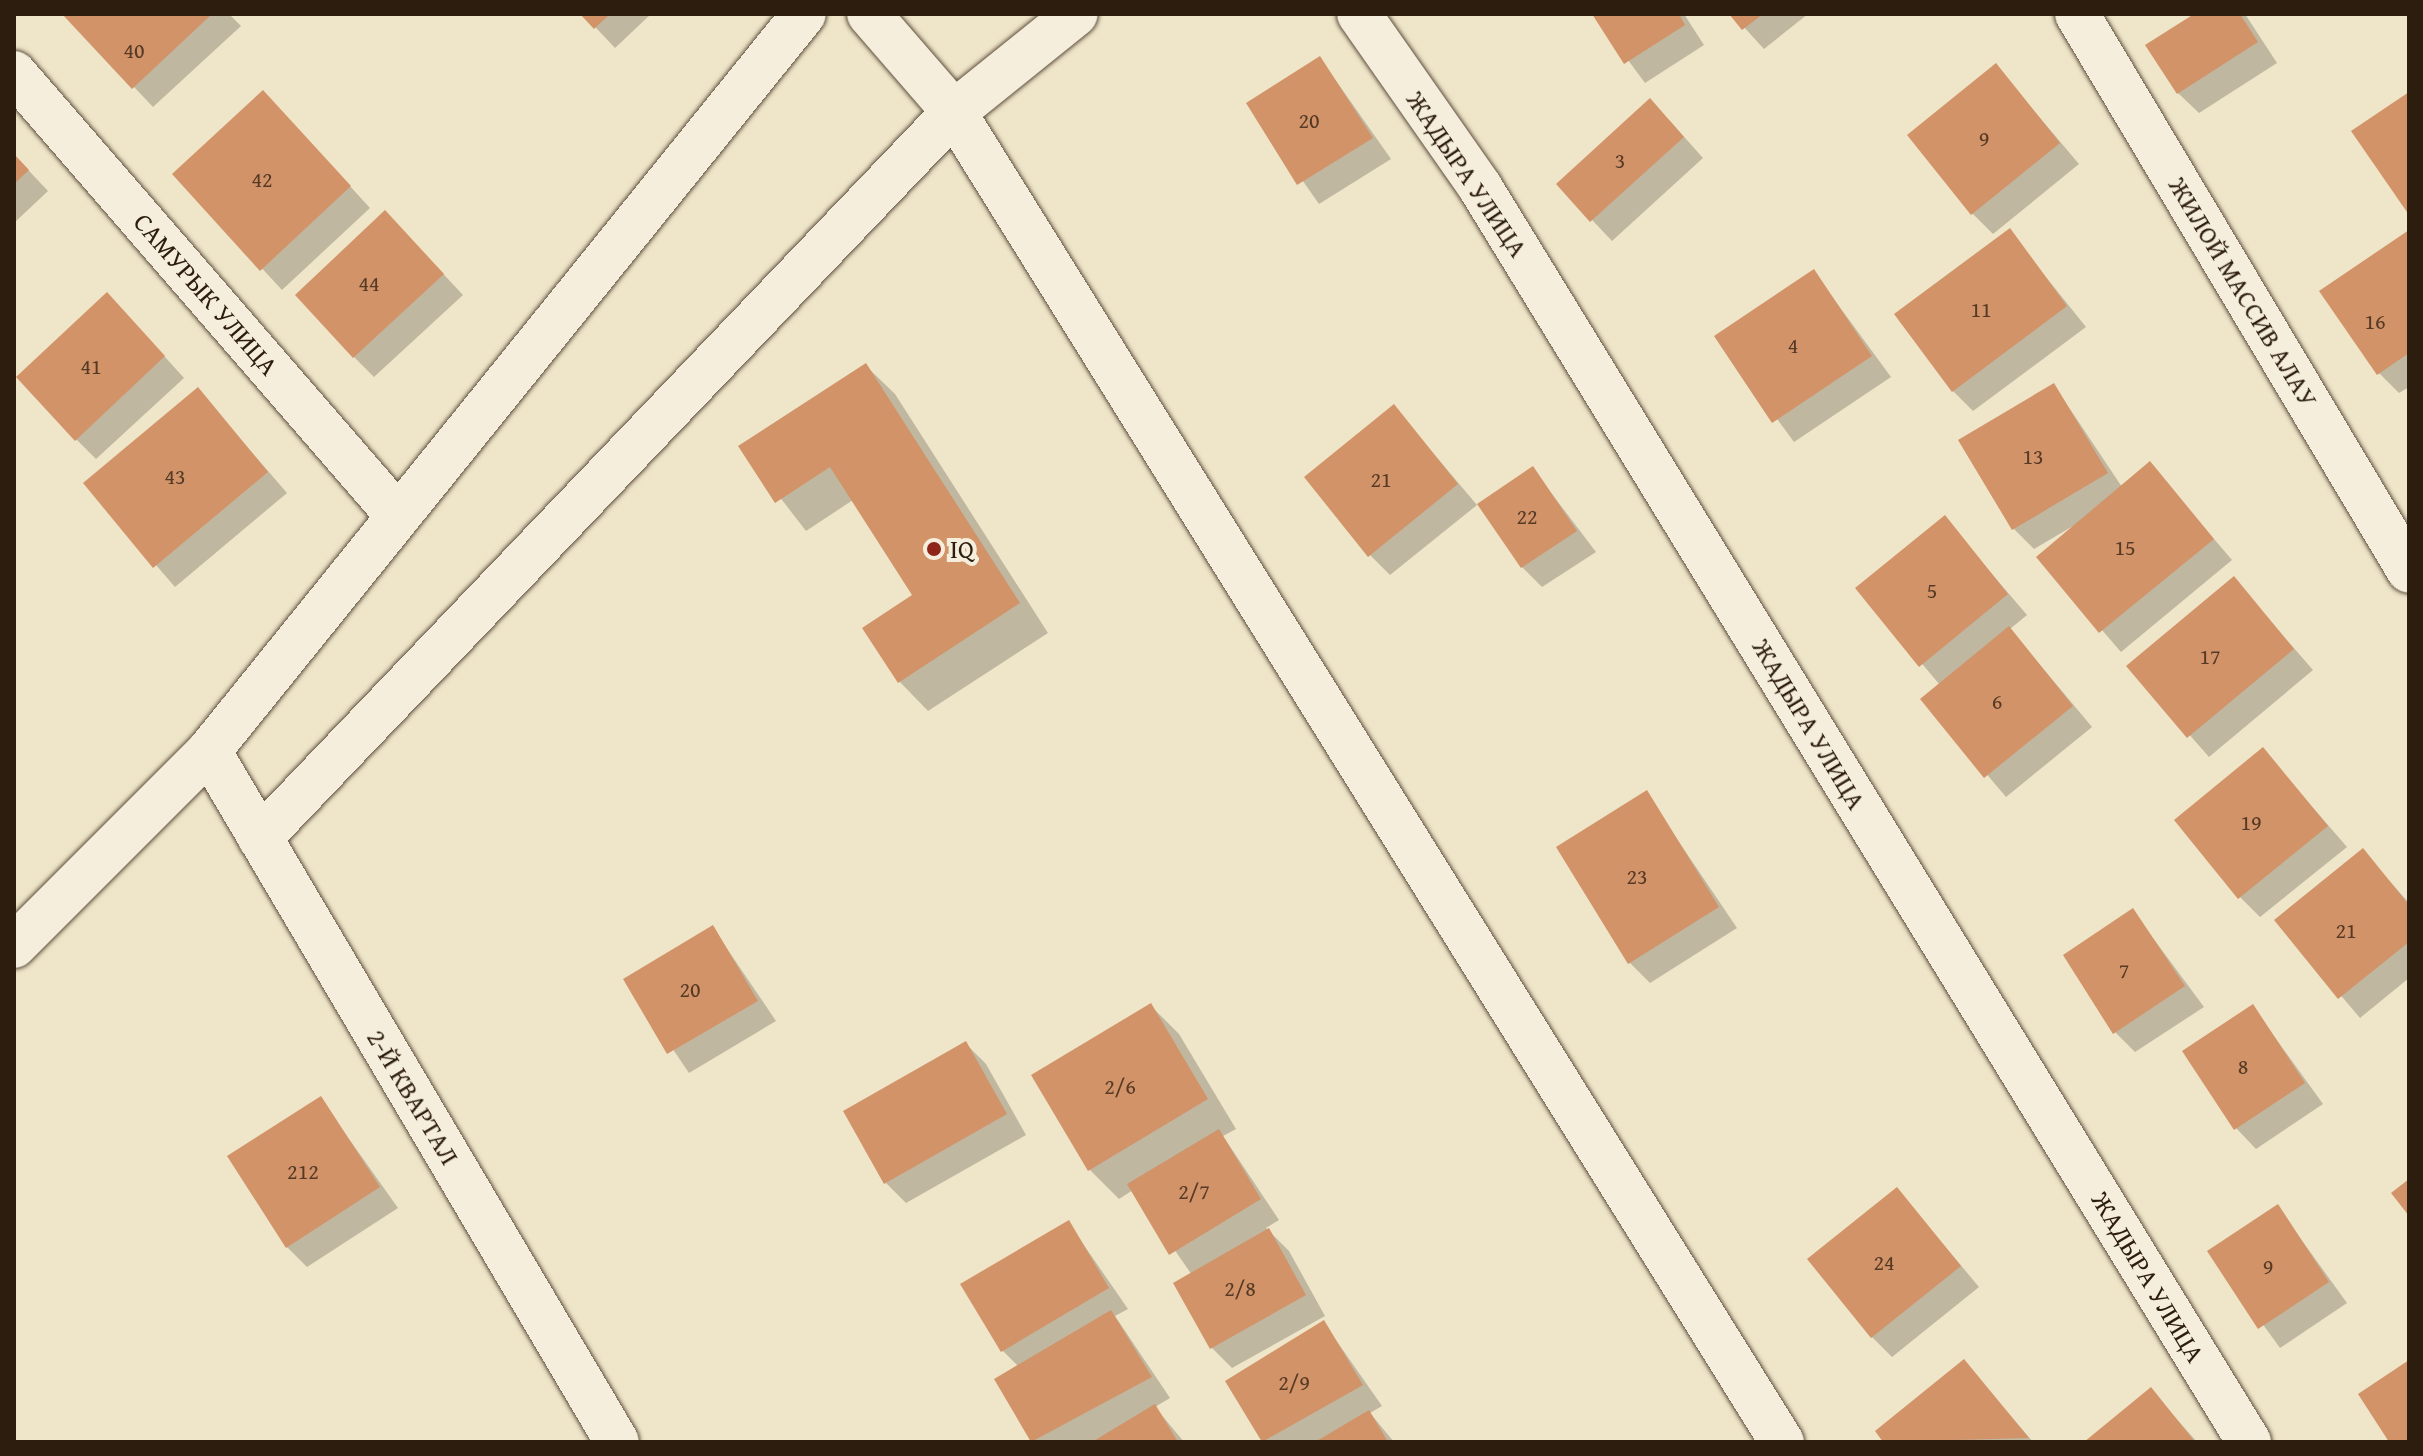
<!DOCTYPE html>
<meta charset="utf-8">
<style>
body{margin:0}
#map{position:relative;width:2423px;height:1456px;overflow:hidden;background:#efe5c9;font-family:"Gentium Book Plus",serif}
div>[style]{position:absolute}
.shadow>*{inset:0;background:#0003}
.building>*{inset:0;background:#d29369}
.roads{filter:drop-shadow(0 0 2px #5e4f3d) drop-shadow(0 0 2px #5e4f3d)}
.street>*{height:44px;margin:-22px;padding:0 22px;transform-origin:22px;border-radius:22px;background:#f5eedc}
.dots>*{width:22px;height:22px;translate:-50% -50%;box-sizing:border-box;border:4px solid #f5eedc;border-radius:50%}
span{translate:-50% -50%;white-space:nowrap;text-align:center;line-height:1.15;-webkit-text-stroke:8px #f5eedc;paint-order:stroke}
.number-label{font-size:22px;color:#563a25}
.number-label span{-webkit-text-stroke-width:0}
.street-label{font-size:26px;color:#2d1d0e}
.poi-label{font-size:26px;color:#2d1d0e}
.left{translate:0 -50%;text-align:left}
.frame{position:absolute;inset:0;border:16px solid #2d1d0e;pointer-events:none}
</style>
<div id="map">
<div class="shadow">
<i style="clip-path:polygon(65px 14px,229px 14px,241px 26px,153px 107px)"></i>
<i style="clip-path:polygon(583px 14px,651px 14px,615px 48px)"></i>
<i style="clip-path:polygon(1594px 14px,1684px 14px,1704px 45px,1645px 83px)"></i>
<i style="clip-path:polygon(1732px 14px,1808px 14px,1764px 49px)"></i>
<i style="clip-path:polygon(2198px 14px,2245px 14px,2277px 63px,2199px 113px,2178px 93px)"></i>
<i style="clip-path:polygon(1320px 58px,1391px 159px,1319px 204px,1249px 104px)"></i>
<i style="clip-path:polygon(1996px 66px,2079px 164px,1993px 234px,1972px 213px)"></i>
<i style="clip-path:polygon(283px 113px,370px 208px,282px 290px,175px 174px)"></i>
<i style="clip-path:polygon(1670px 121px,1703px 158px,1612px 241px,1558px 184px)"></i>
<i style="clip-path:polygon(14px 155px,48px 191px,14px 223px)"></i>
<i style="clip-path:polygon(2009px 231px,2086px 327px,1973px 411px,1953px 391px)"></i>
<i style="clip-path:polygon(2409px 232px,2409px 387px,2399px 393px,2379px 373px)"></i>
<i style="clip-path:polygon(405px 233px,463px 295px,374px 377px,354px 357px)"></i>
<i style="clip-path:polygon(1814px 272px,1891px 377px,1794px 442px,1717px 337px)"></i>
<i style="clip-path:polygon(127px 315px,184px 378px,96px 459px,76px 439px)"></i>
<i style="clip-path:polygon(865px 365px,895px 394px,1048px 633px,928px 711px,899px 681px,915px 596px,853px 500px,806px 531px,741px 447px)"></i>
<i style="clip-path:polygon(2054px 385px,2122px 487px,2150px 464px,2232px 560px,2121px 652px,2039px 557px,2073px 526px,2034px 549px,2014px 529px)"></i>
<i style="clip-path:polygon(198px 390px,287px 493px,175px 587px,85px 483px)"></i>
<i style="clip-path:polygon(1394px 407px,1477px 505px,1390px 575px,1370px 555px)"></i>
<i style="clip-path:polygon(1533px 469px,1596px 552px,1542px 587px,1522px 567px)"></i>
<i style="clip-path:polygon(1944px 518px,2027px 615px,2010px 629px,2092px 727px,2006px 797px,1923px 699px,1940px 685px,1858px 588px)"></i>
<i style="clip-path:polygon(2234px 579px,2313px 670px,2209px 757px,2129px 666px)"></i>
<i style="clip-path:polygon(2263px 750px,2347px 847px,2260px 917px,2240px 897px)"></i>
<i style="clip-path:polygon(1646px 793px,1737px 928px,1650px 983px,1629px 962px)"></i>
<i style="clip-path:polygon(2363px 851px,2409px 903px,2409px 978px,2360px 1018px,2277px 920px)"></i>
<i style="clip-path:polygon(2133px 911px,2204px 1007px,2135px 1052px,2115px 1032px)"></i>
<i style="clip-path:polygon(713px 928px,776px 1021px,689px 1073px,626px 980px)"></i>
<i style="clip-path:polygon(1150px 1005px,1179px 1034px,1236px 1129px,1223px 1136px,1279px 1220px,1266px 1228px,1289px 1251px,1325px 1316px,1232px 1368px,1212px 1348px,1176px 1284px,1192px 1275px,1133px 1190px,1119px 1199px,1090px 1170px)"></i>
<i style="clip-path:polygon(2253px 1007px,2323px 1104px,2256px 1149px,2236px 1128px)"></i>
<i style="clip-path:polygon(966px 1044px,986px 1064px,1026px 1135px,906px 1203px,886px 1183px)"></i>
<i style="clip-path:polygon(320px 1098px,398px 1208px,307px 1267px,287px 1247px)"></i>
<i style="clip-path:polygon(1897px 1189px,1979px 1287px,1892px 1357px,1872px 1337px)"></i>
<i style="clip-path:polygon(2277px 1206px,2347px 1303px,2280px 1348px,2210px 1251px)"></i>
<i style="clip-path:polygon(1068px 1222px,1128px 1309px,1115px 1316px,1170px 1398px,1155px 1407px,1184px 1442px,1033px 1442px,997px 1380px,1019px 1367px,1002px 1350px)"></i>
<i style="clip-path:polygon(1324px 1323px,1382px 1406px,1370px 1413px,1394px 1442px,1264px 1442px,1228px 1382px)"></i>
<i style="clip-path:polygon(1964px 1361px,2033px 1442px,1886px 1442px,1877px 1431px)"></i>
<i style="clip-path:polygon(2151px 1390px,2197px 1442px,2087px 1442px)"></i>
</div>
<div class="building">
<i style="clip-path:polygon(62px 14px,212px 14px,132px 89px)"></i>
<i style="clip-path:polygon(580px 14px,610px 14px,594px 29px)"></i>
<i style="clip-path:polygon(1592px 14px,1679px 14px,1685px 25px,1624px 64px)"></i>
<i style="clip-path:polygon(1729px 14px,1763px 14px,1742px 30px)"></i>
<i style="clip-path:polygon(2194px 14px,2240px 14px,2258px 42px,2177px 94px,2145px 45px)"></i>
<i style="clip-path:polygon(1320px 56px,1373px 138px,1297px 185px,1246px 103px)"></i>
<i style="clip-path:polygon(1996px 63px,2060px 143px,1971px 215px,1907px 135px)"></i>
<i style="clip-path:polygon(263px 90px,351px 186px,260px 271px,172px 174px)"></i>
<i style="clip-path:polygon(2409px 92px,2409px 215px,2351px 131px)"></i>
<i style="clip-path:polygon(1650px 98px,1684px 137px,1590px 222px,1556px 184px)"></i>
<i style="clip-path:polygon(14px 154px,29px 170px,14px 184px)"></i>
<i style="clip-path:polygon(385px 210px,444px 274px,353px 358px,295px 295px)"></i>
<i style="clip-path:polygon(2010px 228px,2067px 306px,1952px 392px,1894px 314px)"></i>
<i style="clip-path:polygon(2409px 230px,2409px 353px,2377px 375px,2319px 291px)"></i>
<i style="clip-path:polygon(1814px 269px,1872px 356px,1772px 423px,1714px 336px)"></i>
<i style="clip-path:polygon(107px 292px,165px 356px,75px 441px,16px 377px)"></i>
<i style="clip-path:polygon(866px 363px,1020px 603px,898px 683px,862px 628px,912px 595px,830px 467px,775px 503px,738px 446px)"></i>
<i style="clip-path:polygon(2054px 383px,2108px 473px,2012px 530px,1958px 440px)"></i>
<i style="clip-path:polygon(198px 387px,268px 472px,153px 568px,83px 483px)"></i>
<i style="clip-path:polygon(1394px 404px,1458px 484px,1368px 557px,1304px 477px)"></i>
<i style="clip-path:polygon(2150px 461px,2214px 539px,2099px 633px,2036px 557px)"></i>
<i style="clip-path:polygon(1533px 466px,1577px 531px,1521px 568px,1477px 504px)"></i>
<i style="clip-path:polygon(1945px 515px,2008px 594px,1919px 667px,1855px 588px)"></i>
<i style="clip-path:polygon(2234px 576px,2294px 649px,2187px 738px,2126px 666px)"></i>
<i style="clip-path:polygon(2009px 626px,2073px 706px,1984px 778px,1920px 699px)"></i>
<i style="clip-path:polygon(2263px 747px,2328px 826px,2238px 899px,2174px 820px)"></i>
<i style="clip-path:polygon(1647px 790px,1719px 907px,1628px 964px,1556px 847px)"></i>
<i style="clip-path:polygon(2363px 848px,2409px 905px,2409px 942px,2338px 999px,2274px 920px)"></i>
<i style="clip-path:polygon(2133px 908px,2185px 986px,2113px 1034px,2063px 955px)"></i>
<i style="clip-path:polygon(713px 925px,758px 1001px,667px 1054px,623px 979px)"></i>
<i style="clip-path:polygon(1151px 1003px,1208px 1099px,1088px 1171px,1031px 1075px)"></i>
<i style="clip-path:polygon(2253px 1004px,2305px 1083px,2234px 1130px,2182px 1051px)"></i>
<i style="clip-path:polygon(966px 1041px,1007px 1114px,884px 1184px,843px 1111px)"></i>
<i style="clip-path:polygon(321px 1096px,380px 1187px,286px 1248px,227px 1156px)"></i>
<i style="clip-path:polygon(1219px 1129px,1261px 1199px,1169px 1255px,1127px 1184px)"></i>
<i style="clip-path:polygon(2409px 1179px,2409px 1216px,2391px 1193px)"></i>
<i style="clip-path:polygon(1897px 1187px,1961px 1266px,1871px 1338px,1807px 1259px)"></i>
<i style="clip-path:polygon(2278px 1204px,2329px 1282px,2258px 1329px,2207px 1251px)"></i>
<i style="clip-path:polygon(1069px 1220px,1109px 1288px,1001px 1352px,960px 1284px)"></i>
<i style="clip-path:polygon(1269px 1228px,1306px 1295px,1210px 1349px,1173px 1283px)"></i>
<i style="clip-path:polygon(1111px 1310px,1152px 1377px,1031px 1442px,994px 1379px)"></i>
<i style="clip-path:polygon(1324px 1320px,1363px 1385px,1262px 1442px,1225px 1381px)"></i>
<i style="clip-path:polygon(1964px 1359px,2029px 1438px,1883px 1442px,1875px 1431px)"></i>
<i style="clip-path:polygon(2409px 1360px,2409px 1442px,2389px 1442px,2358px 1394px)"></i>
<i style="clip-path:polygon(2151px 1387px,2195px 1442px,2084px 1442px)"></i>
<i style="clip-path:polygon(1155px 1404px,1178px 1442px,1092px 1442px)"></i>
<i style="clip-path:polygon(1369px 1410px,1388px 1442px,1315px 1442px)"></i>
</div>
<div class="roads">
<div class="street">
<i style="left:869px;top:14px;width:130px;rotate:49.1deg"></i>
<i style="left:954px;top:112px;width:1567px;rotate:58.1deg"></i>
<i style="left:1359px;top:14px;width:211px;rotate:55deg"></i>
<i style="left:1480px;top:187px;width:1472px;rotate:58.5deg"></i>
<i style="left:2077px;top:14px;width:648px;rotate:59.2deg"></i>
<i style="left:14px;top:73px;width:585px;rotate:49.09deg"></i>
<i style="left:209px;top:751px;width:802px;rotate:59.44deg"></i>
<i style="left:260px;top:838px;width:1004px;rotate:-46.29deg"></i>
<i style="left:954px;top:112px;width:156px;rotate:-38.8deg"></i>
<i style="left:14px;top:946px;width:276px;rotate:-45deg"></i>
<i style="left:209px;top:751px;width:947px;rotate:-51.09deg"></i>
</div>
</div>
<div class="dots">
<i style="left:934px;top:549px;background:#8f2418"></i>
</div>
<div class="number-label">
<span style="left:134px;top:51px">40</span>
<span style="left:1309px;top:121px">20</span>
<span style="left:1984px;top:139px">9</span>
<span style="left:1620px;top:161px">3</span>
<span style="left:262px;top:180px">42</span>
<span style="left:369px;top:284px">44</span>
<span style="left:1981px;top:310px">11</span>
<span style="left:2375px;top:322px">16</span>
<span style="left:1793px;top:346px">4</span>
<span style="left:91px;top:367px">41</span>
<span style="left:2033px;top:457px">13</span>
<span style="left:175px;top:477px">43</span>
<span style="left:1381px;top:480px">21</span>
<span style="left:1527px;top:517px">22</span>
<span style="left:2125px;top:548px">15</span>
<span style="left:1932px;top:591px">5</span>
<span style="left:2210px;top:657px">17</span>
<span style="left:1997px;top:702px">6</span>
<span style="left:2251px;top:823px">19</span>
<span style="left:1637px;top:877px">23</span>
<span style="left:2346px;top:931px">21</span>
<span style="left:2124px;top:971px">7</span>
<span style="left:690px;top:990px">20</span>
<span style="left:2243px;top:1067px">8</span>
<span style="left:1120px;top:1087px">2/6</span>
<span style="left:303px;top:1172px">212</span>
<span style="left:1194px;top:1192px">2/7</span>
<span style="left:1884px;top:1263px">24</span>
<span style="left:2268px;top:1267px">9</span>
<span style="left:1240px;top:1289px">2/8</span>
<span style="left:1294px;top:1383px">2/9</span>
</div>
<div class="street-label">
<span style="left:1467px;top:174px;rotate:56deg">ЖАДЫРА УЛИЦА</span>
<span style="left:2243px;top:292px;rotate:59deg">ЖИЛОЙ МАССИВ АЛАУ</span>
<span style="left:206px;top:294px;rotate:49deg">САМУРЫК УЛИЦА</span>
<span style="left:1809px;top:724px;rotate:59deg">ЖАДЫРА УЛИЦА</span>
<span style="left:413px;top:1097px;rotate:59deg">2-Й КВАРТАЛ</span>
<span style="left:2148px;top:1277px;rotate:59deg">ЖАДЫРА УЛИЦА</span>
</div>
<div class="poi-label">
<span class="left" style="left:950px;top:549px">IQ</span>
</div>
<div class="frame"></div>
</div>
